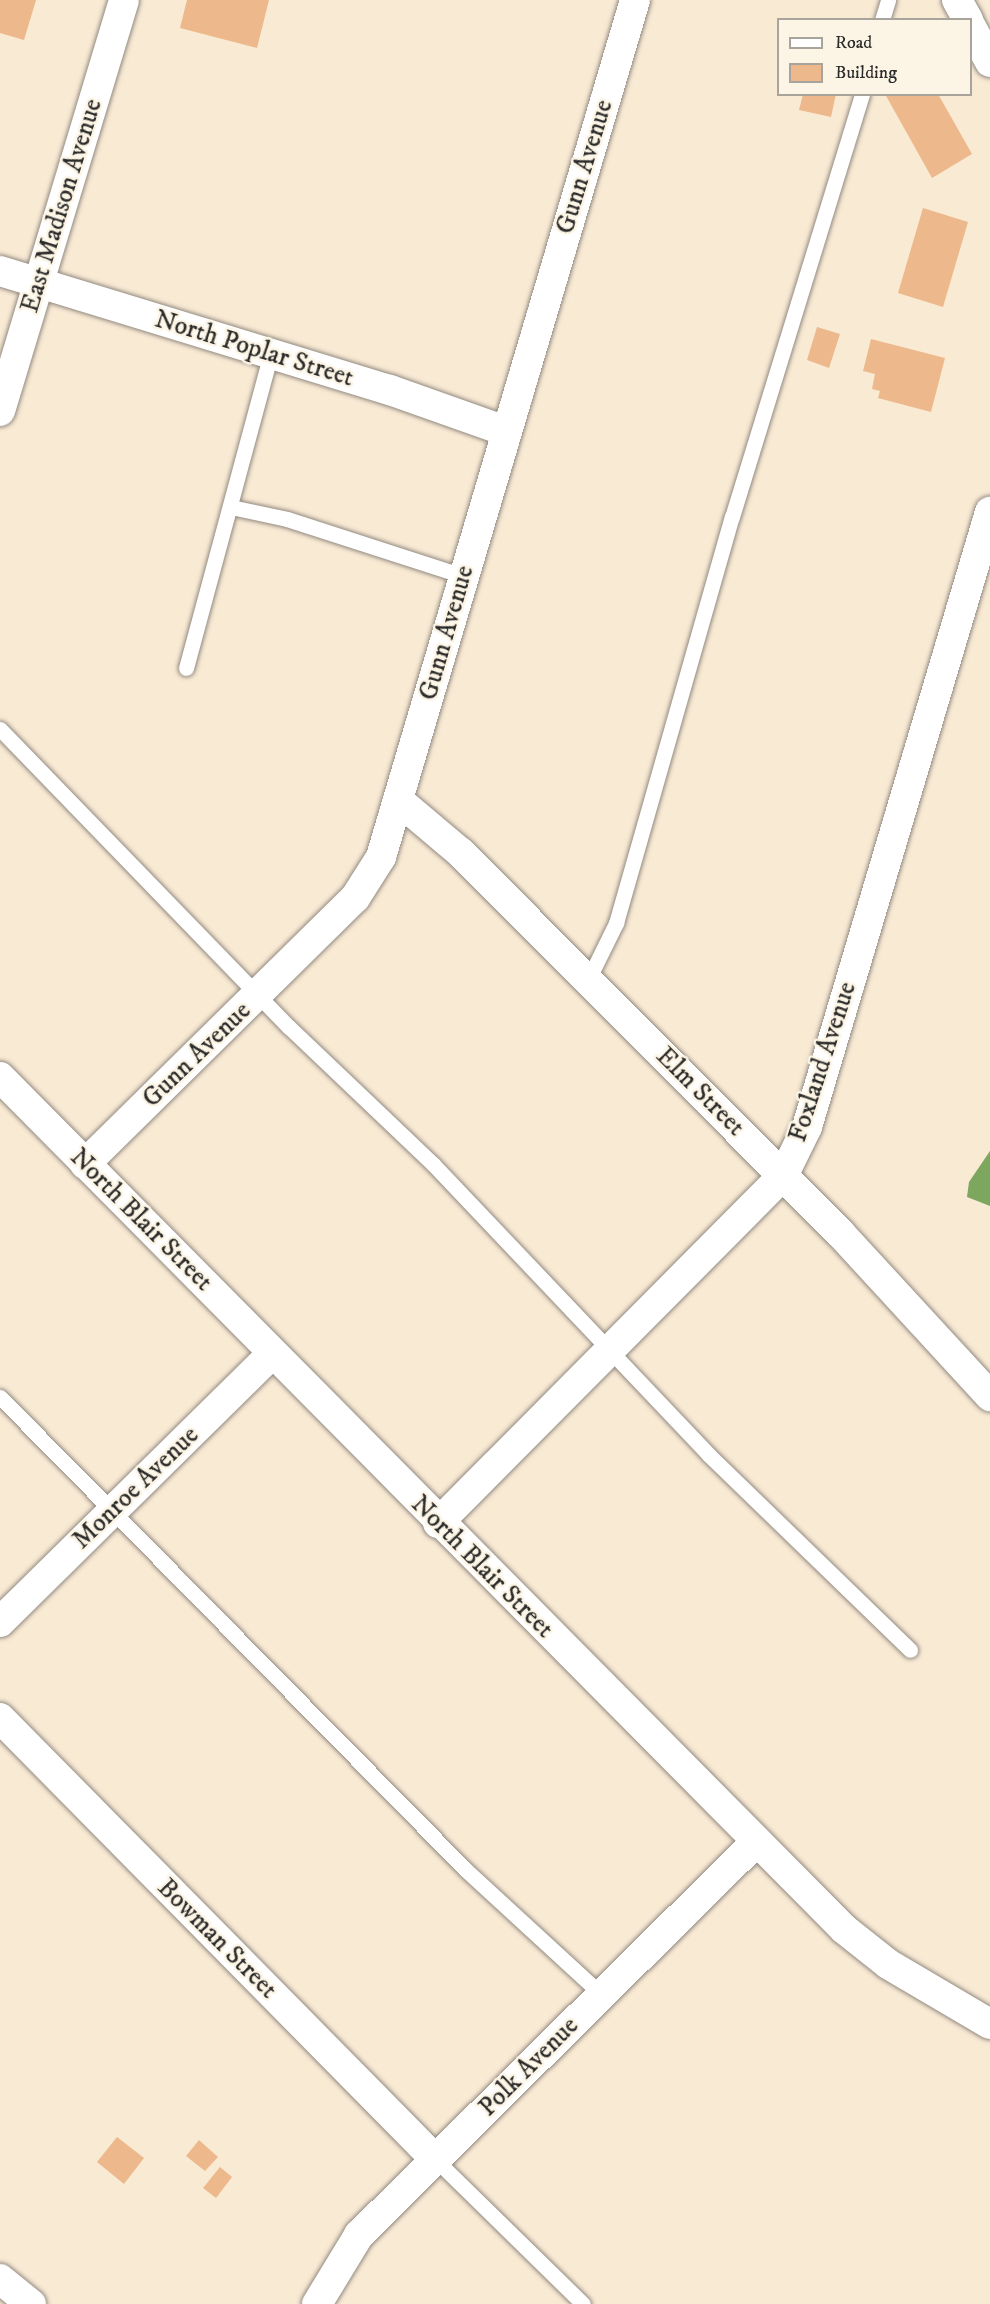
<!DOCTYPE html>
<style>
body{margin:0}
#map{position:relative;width:990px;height:2304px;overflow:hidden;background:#f9ead4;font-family:"IM FELL DW Pica",serif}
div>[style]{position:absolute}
.forest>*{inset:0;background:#7da65f}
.building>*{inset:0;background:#edb88b}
.roads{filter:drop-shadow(0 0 2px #928a80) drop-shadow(0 0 2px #928a80)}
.service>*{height:15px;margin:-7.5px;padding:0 7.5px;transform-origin:7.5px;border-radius:7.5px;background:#fff}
.minor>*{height:30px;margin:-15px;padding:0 15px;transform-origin:15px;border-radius:15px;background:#fff}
span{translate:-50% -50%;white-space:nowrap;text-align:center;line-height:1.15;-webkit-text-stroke:5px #fcf5e5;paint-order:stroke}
.street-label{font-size:26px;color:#2b2b2b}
.legend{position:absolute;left:777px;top:18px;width:195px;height:78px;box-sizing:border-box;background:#fcf5e5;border:2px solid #a8a49b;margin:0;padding:8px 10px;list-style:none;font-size:18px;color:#2b2b2b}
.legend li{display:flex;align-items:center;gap:12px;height:30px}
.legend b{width:30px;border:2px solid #a8a49b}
</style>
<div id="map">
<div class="forest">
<i style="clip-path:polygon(990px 1151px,990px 1206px,967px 1197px,969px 1182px)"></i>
</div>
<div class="building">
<i style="clip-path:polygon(0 0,36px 0,24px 40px,0 33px)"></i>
<i style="clip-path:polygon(187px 0,269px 0,257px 48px,180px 28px)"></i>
<i style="clip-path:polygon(803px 94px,836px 94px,831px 117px,799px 110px)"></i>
<i style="clip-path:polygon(885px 94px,938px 94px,972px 154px,932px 178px)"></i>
<i style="clip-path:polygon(923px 208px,968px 222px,943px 307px,898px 293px)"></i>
<i style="clip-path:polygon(817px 327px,840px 334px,829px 368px,807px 360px)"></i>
<i style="clip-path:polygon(871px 339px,945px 358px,931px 412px,878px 398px,880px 391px,872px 389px,875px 374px,863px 371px)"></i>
<i style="clip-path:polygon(117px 2137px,144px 2158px,124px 2184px,97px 2162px)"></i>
<i style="clip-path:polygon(199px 2140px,218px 2157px,205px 2171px,186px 2156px)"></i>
<i style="clip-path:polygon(220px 2167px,232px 2177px,216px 2198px,203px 2188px)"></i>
</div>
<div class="roads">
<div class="service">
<i style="left:882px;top:20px;width:21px;rotate:-73deg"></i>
<i style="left:231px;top:507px;width:57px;rotate:12.1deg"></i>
<i style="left:287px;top:519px;width:185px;rotate:17.9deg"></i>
<i style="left:186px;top:668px;width:325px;rotate:-74.9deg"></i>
<i style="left:0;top:729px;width:415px;rotate:45.9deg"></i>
<i style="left:289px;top:1027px;width:199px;rotate:43.6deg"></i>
<i style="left:433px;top:1164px;width:401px;rotate:46.5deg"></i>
<i style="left:709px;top:1455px;width:280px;rotate:44.1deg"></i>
<i style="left:588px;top:980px;width:64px;rotate:-63.8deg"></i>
<i style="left:616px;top:923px;width:422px;rotate:-74.1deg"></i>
<i style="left:732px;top:517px;width:443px;rotate:-72.9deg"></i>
<i style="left:0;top:1397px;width:664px;rotate:45.43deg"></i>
<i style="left:466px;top:1870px;width:185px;rotate:42.6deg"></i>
<i style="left:435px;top:2159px;width:207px;rotate:44.4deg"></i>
</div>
<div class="minor">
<i style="left:957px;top:0;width:23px;rotate:61deg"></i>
<i style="left:970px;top:25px;width:42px;rotate:61.6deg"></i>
<i style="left:0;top:271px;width:408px;rotate:17deg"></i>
<i style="left:390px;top:390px;width:123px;rotate:19.5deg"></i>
<i style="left:0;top:411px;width:429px;rotate:-73.2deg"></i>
<i style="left:398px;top:800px;width:82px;rotate:40.1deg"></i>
<i style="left:461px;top:853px;width:537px;rotate:45.08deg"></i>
<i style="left:840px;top:1233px;width:222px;rotate:47.4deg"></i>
<i style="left:0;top:1077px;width:1199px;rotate:45.27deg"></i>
<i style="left:844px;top:1929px;width:56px;rotate:38.5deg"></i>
<i style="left:888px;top:1964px;width:118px;rotate:30.5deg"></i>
<i style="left:85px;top:1164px;width:379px;rotate:-44.6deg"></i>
<i style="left:355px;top:898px;width:49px;rotate:-57.6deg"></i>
<i style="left:381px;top:857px;width:894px;rotate:-73.49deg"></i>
<i style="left:438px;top:1523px;width:489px;rotate:-45.2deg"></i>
<i style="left:783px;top:1176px;width:55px;rotate:-63.9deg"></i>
<i style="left:807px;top:1127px;width:642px;rotate:-73.43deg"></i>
<i style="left:0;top:1622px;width:382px;rotate:-44.6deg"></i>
<i style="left:0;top:1718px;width:619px;rotate:45.39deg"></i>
<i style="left:0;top:2279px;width:40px;rotate:39deg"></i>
<i style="left:317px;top:2304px;width:81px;rotate:-58.7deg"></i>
<i style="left:359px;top:2235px;width:559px;rotate:-44.71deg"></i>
</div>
</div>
<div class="street-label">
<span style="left:585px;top:167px;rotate:-73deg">Gunn Avenue</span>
<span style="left:62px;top:206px;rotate:-73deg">East Madison Avenue</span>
<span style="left:254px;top:349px;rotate:17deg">North Poplar Street</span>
<span style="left:447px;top:633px;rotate:-74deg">Gunn Avenue</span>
<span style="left:197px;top:1055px;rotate:-44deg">Gunn Avenue</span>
<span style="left:823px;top:1062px;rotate:-72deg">Foxland Avenue</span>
<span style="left:700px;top:1092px;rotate:45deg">Elm Street</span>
<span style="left:141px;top:1220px;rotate:45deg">North Blair Street</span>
<span style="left:136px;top:1488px;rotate:-44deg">Monroe Avenue</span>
<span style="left:482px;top:1567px;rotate:45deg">North Blair Street</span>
<span style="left:217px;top:1939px;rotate:45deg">Bowman Street</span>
<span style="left:529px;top:2067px;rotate:-45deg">Polk Avenue</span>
</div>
<ul class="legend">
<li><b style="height:8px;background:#fff"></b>Road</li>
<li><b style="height:16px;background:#edb88b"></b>Building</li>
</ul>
</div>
